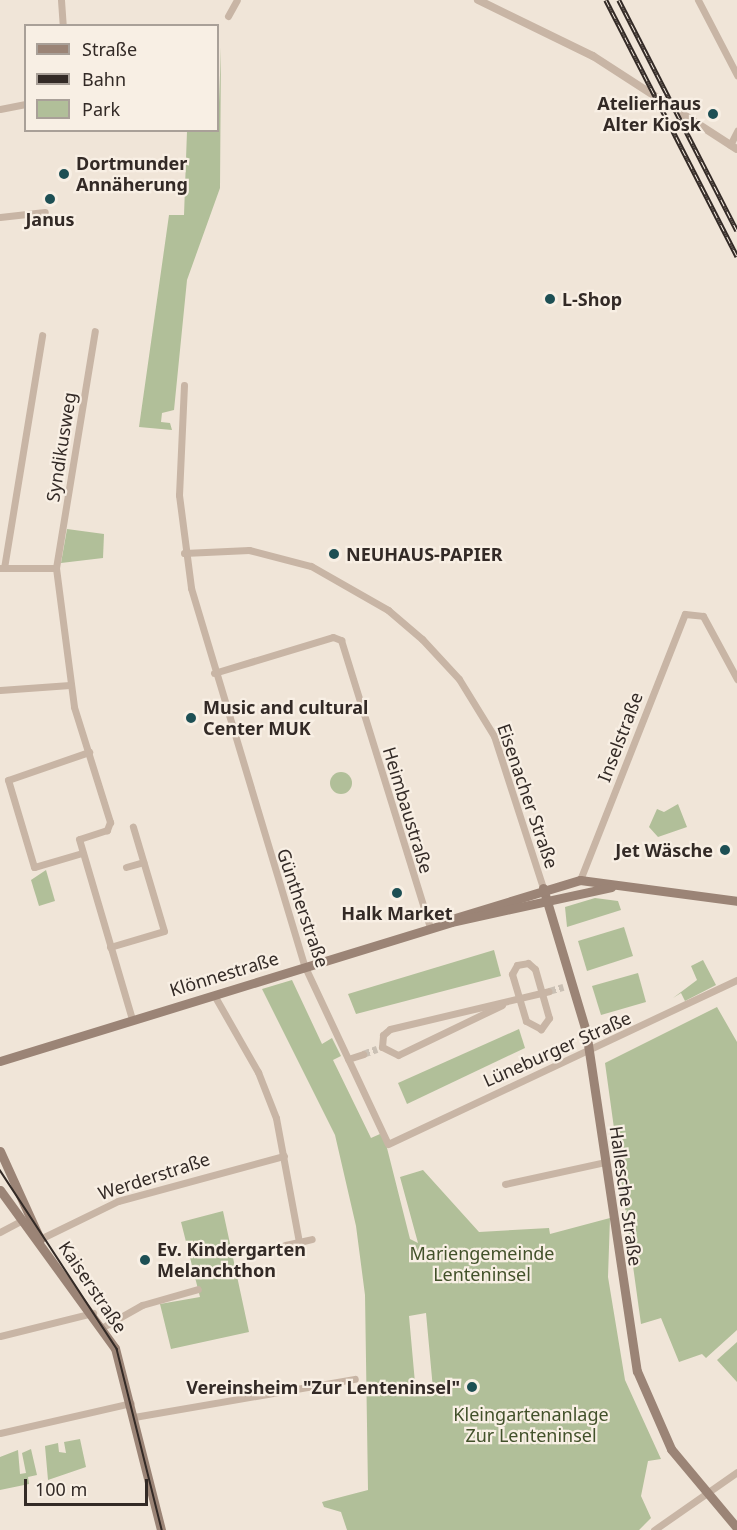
<!DOCTYPE html>
<meta charset="utf-8">
<style>
body{margin:0}
#map{position:relative;width:737px;height:1530px;overflow:hidden;background:#f0e5d8;font-family:"Noto Sans",sans-serif}
div>[style]{position:absolute}
.green>*{inset:0;background:#b1bf99}
.round{border-radius:50%}
.minor-tunnel>*{height:7px;margin-top:-3.5px;transform-origin:0;background:repeating-linear-gradient(90deg,#cac0b4 0 7px,transparent 0 10.5px)}
.minor>*{height:7px;margin:-3.5px;padding:0 3.5px;transform-origin:3.5px;border-radius:3.5px;background:#c8b5a5}
.tertiary>*{height:8px;margin:-4px;padding:0 4px;transform-origin:4px;border-radius:4px;background:#c8b5a5}
.secondary>*{height:9px;margin:-4.5px;padding:0 4.5px;transform-origin:4.5px;border-radius:4.5px;background:#9b8476}
.tram>*{height:1.5px;margin:-0.75px;padding:0 0.75px;transform-origin:0.75px;border-radius:0.75px;background:#332a26}
.rail>*{height:4.5px;margin-top:-2.25px;transform-origin:0;background:repeating-linear-gradient(90deg,#f8efe4 0 7px,#332a26 0 14px);box-sizing:border-box;border-block:2px solid #332a26}
.dots>*{width:16px;height:16px;translate:-50% -50%;box-sizing:border-box;border:3px solid #f8efe4;border-radius:50%}
span{translate:-50% -50%;white-space:nowrap;text-align:center;line-height:1.15;-webkit-text-stroke:4.5px #f8efe4;paint-order:stroke}
.poi-label{font-size:18px;color:#332a26;font-weight:700}
.right{translate:-100% -50%;text-align:right}
.left{translate:0 -50%;text-align:left}
.street-label{font-size:18px;color:#332a26}
.park-label{font-size:18px;color:#42512a}
.legend{position:absolute;left:24px;top:24px;width:195px;height:108px;box-sizing:border-box;background:#f8efe4;border:2px solid #a9a098;margin:0;padding:8px 10px;list-style:none;font-size:18px;color:#332a26}
.legend li{display:flex;align-items:center;gap:12px;height:30px}
.legend b{width:30px;border:2px solid #a9a098}
.scale{position:absolute;left:24px;top:1479px;width:124px;height:27px;box-sizing:border-box;border:3px solid #332a26;border-top:0;padding-left:8px;font-size:18px;line-height:21px;white-space:nowrap;color:#332a26;-webkit-text-stroke:4px #f8efe4;paint-order:stroke}
</style>
<div id="map">
<div class="green">
<i style="clip-path:polygon(221px 47px,220px 188px,187px 280px,174px 410px,162px 413px,161px 422px,170px 423px,172px 430px,139px 427px,169px 215px,184px 215px,187px 131px,218px 130px)"></i>
<i style="clip-path:polygon(67px 529px,104px 534px,103px 558px,61px 563px)"></i>
<i class="round" style="left:330px;top:772px;width:22px;height:22px"></i>
<i style="clip-path:polygon(678px 804px,687px 827px,658px 837px,649px 827px,657px 809px,664px 812px)"></i>
<i style="clip-path:polygon(46px 870px,55px 901px,39px 906px,31px 880px)"></i>
<i style="clip-path:polygon(595px 898px,618px 901px,621px 910px,567px 927px,565px 907px)"></i>
<i style="clip-path:polygon(624px 927px,633px 956px,587px 971px,578px 941px)"></i>
<i style="clip-path:polygon(494px 950px,501px 976px,356px 1014px,348px 994px)"></i>
<i style="clip-path:polygon(703px 960px,716px 985px,685px 1001px,681px 993px,673px 998px,697px 980px,691px 966px)"></i>
<i style="clip-path:polygon(638px 973px,646px 1002px,601px 1015px,592px 986px)"></i>
<i style="clip-path:polygon(evenodd,292px 980px,322px 1044px,332px 1038px,341px 1056px,333px 1060px,371px 1138px,380px 1134px,386px 1144px,410px 1239px,418px 1243px,400px 1177px,423px 1170px,479px 1232px,549px 1228px,550px 1234px,610px 1218px,608px 1277px,625px 1380px,661px 1459px,648px 1461px,641px 1496px,651px 1518px,639px 1530px,347px 1530px,341px 1512px,324px 1507px,322px 1502px,368px 1490px,365px 1295px,356px 1226px,335px 1135px,262px 989px,292px 980px,426px 1313px,433px 1389px,416px 1394px,409px 1316px,426px 1313px)"></i>
<i style="clip-path:polygon(717px 1007px,737px 1042px,737px 1330px,706px 1358px,702px 1354px,679px 1362px,661px 1318px,641px 1324px,605px 1063px)"></i>
<i style="clip-path:polygon(519px 1029px,525px 1048px,407px 1104px,398px 1083px)"></i>
<i style="clip-path:polygon(223px 1211px,249px 1332px,171px 1349px,160px 1304px,200px 1297px,181px 1222px)"></i>
<i style="clip-path:polygon(737px 1342px,737px 1382px,717px 1360px)"></i>
<i style="clip-path:polygon(80px 1439px,86px 1467px,48px 1480px,45px 1446px,58px 1443px,59px 1452px,66px 1453px,64px 1442px)"></i>
<i style="clip-path:polygon(31px 1449px,37px 1475px,28px 1477px,29px 1484px,0 1490px,0 1457px,18px 1450px,20px 1474px,26px 1473px,22px 1453px)"></i>
</div>
<div class="minor-tunnel">
<i style="left:549px;top:991px;width:15px;rotate:-16deg"></i>
<i style="left:363px;top:1054px;width:15px;rotate:-20deg"></i>
</div>
<div class="minor">
<i style="left:61px;top:0;width:26px;rotate:86deg"></i>
<i style="left:698px;top:0;width:85px;rotate:62.5deg"></i>
<i style="left:228px;top:16px;width:18px;rotate:-61deg"></i>
<i style="left:0;top:109px;width:26px;rotate:-11deg"></i>
<i style="left:730px;top:145px;width:16px;rotate:-63deg"></i>
<i style="left:0;top:217px;width:45px;rotate:-6.3deg"></i>
<i style="left:184px;top:385px;width:110px;rotate:92.6deg"></i>
<i style="left:179px;top:495px;width:94px;rotate:82.6deg"></i>
<i style="left:191px;top:588px;width:396px;rotate:73.3deg"></i>
<i style="left:305px;top:967px;width:195px;rotate:64.9deg"></i>
<i style="left:388px;top:1144px;width:386px;rotate:-25.2deg"></i>
<i style="left:184px;top:553px;width:65px;rotate:-2.6deg"></i>
<i style="left:249px;top:550px;width:64px;rotate:14.5deg"></i>
<i style="left:311px;top:566px;width:89px;rotate:29.7deg"></i>
<i style="left:388px;top:610px;width:45px;rotate:40.5deg"></i>
<i style="left:422px;top:639px;width:54px;rotate:47.2deg"></i>
<i style="left:459px;top:679px;width:67px;rotate:58.4deg"></i>
<i style="left:494px;top:736px;width:160px;rotate:72.1deg"></i>
<i style="left:0;top:568px;width:56px"></i>
<i style="left:56px;top:568px;width:140px;rotate:82.6deg"></i>
<i style="left:74px;top:707px;width:121px;rotate:72.6deg"></i>
<i style="left:110px;top:822px;width:9px;rotate:111deg"></i>
<i style="left:107px;top:830px;width:29px;rotate:162deg"></i>
<i style="left:79px;top:839px;width:188px;rotate:73.6deg"></i>
<i style="left:4px;top:568px;width:236px;rotate:-80.7deg"></i>
<i style="left:56px;top:568px;width:240px;rotate:-80.7deg"></i>
<i style="left:214px;top:673px;width:124px;rotate:-16.8deg"></i>
<i style="left:333px;top:637px;width:9px;rotate:21deg"></i>
<i style="left:341px;top:640px;width:301px;rotate:72.8deg"></i>
<i style="left:0;top:690px;width:70px;rotate:-4.1deg"></i>
<i style="left:82px;top:853px;width:50px;rotate:163.7deg"></i>
<i style="left:34px;top:867px;width:91px;rotate:-106.6deg"></i>
<i style="left:8px;top:780px;width:86px;rotate:-19.1deg"></i>
<i style="left:126px;top:867px;width:18px;rotate:-16deg"></i>
<i style="left:580px;top:880px;width:286px;rotate:-68.5deg"></i>
<i style="left:685px;top:614px;width:18px;rotate:6deg"></i>
<i style="left:703px;top:616px;width:72px;rotate:61.6deg"></i>
<i style="left:110px;top:947px;width:56px;rotate:-16.5deg"></i>
<i style="left:164px;top:931px;width:109px;rotate:-106.6deg"></i>
<i style="left:528px;top:963px;width:9px;rotate:41deg"></i>
<i style="left:535px;top:969px;width:51px;rotate:74.1deg"></i>
<i style="left:549px;top:1018px;width:14px;rotate:126deg"></i>
<i style="left:541px;top:1029px;width:17px;rotate:-152deg"></i>
<i style="left:526px;top:1021px;width:49px;rotate:-106.6deg"></i>
<i style="left:512px;top:974px;width:10px;rotate:-61deg"></i>
<i style="left:517px;top:965px;width:11px;rotate:-10deg"></i>
<i style="left:214px;top:995px;width:89px;rotate:60.3deg"></i>
<i style="left:258px;top:1072px;width:49px;rotate:68.6deg"></i>
<i style="left:276px;top:1118px;width:126px;rotate:79.5deg"></i>
<i style="left:299px;top:1242px;width:14px;rotate:168deg"></i>
<i style="left:502px;top:1005px;width:115px;rotate:154.3deg"></i>
<i style="left:398px;top:1055px;width:18px;rotate:-153deg"></i>
<i style="left:382px;top:1047px;width:12px;rotate:-85deg"></i>
<i style="left:383px;top:1035px;width:9px;rotate:-41deg"></i>
<i style="left:390px;top:1029px;width:163px;rotate:-13.4deg"></i>
<i style="left:348px;top:1059px;width:16px;rotate:-18deg"></i>
<i style="left:505px;top:1184px;width:102px;rotate:-12.4deg"></i>
<i style="left:0;top:1232px;width:24px;rotate:-28deg"></i>
<i style="left:40px;top:1239px;width:87px;rotate:-26deg"></i>
<i style="left:118px;top:1201px;width:172px;rotate:-15.2deg"></i>
<i style="left:299px;top:1242px;width:13px;rotate:-13deg"></i>
<i style="left:103px;top:1327px;width:45px;rotate:-29.4deg"></i>
<i style="left:142px;top:1305px;width:58px;rotate:-15.9deg"></i>
<i style="left:0;top:1336px;width:96px;rotate:-13.9deg"></i>
<i style="left:134px;top:1417px;width:224px;rotate:-9.8deg"></i>
<i style="left:0;top:1433px;width:134px;rotate:-12.9deg"></i>
<i style="left:654px;top:1530px;width:101px;rotate:-34.9deg"></i>
</div>
<div class="tertiary">
<i style="left:478px;top:0;width:128px;rotate:26deg"></i>
<i style="left:593px;top:56px;width:171px;rotate:32.9deg"></i>
</div>
<div class="secondary">
<i style="left:543px;top:888px;width:149px;rotate:73.3deg"></i>
<i style="left:586px;top:1031px;width:344px;rotate:81.5deg"></i>
<i style="left:637px;top:1371px;width:85px;rotate:66.4deg"></i>
<i style="left:671px;top:1449px;width:103px;rotate:50.1deg"></i>
<i style="left:455px;top:918px;width:131px;rotate:-16.9deg"></i>
<i style="left:580px;top:880px;width:158px;rotate:7.6deg"></i>
<i style="left:0;top:1061px;width:472px;rotate:-17.1deg"></i>
<i style="left:451px;top:922px;width:164px;rotate:-12.3deg"></i>
<i style="left:0;top:1151px;width:97px;rotate:65.6deg"></i>
<i style="left:0;top:1190px;width:195px;rotate:54deg"></i>
<i style="left:115px;top:1348px;width:188px;rotate:75.8deg"></i>
</div>
<div class="tram">
<i style="left:0;top:1170px;width:214px;rotate:56.8deg"></i>
<i style="left:117px;top:1349px;width:187px;rotate:76deg"></i>
</div>
<div class="rail">
<i style="left:606px;top:0;width:288px;rotate:62.9deg"></i>
<i style="left:619px;top:0;width:259px;rotate:62.9deg"></i>
</div>
<div class="dots">
<i style="left:713px;top:114px;background:#1d4f54"></i>
<i style="left:64px;top:174px;background:#1d4f54"></i>
<i style="left:50px;top:199px;background:#1d4f54"></i>
<i style="left:550px;top:299px;background:#1d4f54"></i>
<i style="left:334px;top:554px;background:#1d4f54"></i>
<i style="left:191px;top:718px;background:#1d4f54"></i>
<i style="left:725px;top:850px;background:#1d4f54"></i>
<i style="left:397px;top:893px;background:#1d4f54"></i>
<i style="left:145px;top:1260px;background:#1d4f54"></i>
<i style="left:472px;top:1387px;background:#1d4f54"></i>
</div>
<div class="poi-label">
<span class="right" style="left:701px;top:114px">Atelierhaus<br>Alter Kiosk</span>
<span class="left" style="left:76px;top:174px">Dortmunder<br>Annäherung</span>
<span style="left:50px;top:219px">Janus</span>
<span class="left" style="left:562px;top:299px">L-Shop</span>
<span class="left" style="left:346px;top:554px">NEUHAUS-PAPIER</span>
<span class="left" style="left:203px;top:718px">Music and cultural<br>Center MUK</span>
<span class="right" style="left:713px;top:850px">Jet Wäsche</span>
<span style="left:397px;top:913px">Halk Market</span>
<span class="left" style="left:157px;top:1260px">Ev. Kindergarten<br>Melanchthon</span>
<span class="right" style="left:460px;top:1387px">Vereinsheim "Zur Lenteninsel"</span>
</div>
<div class="street-label">
<span style="left:61px;top:447px;rotate:-81deg">Syndikusweg</span>
<span style="left:620px;top:737px;rotate:-69deg">Inselstraße</span>
<span style="left:528px;top:796px;rotate:71deg">Eisenacher Straße</span>
<span style="left:408px;top:810px;rotate:73deg">Heimbaustraße</span>
<span style="left:303px;top:908px;rotate:71deg">Güntherstraße</span>
<span style="left:224px;top:974px;rotate:-17deg">Klönnestraße</span>
<span style="left:557px;top:1049px;rotate:-24deg">Lüneburger Straße</span>
<span style="left:154px;top:1176px;rotate:-18deg">Werderstraße</span>
<span style="left:626px;top:1196px;rotate:82deg">Hallesche Straße</span>
<span style="left:93px;top:1287px;rotate:56deg">Kaiserstraße</span>
</div>
<div class="park-label">
<span style="left:482px;top:1264px">Mariengemeinde<br>Lenteninsel</span>
<span style="left:531px;top:1425px">Kleingartenanlage<br>Zur Lenteninsel</span>
</div>
<ul class="legend">
<li><b style="height:8px;background:#9b8476"></b>Straße</li>
<li><b style="height:8px;background:#332a26"></b>Bahn</li>
<li><b style="height:16px;background:#b1bf99"></b>Park</li>
</ul>
<div class="scale">100 m</div>
</div>
